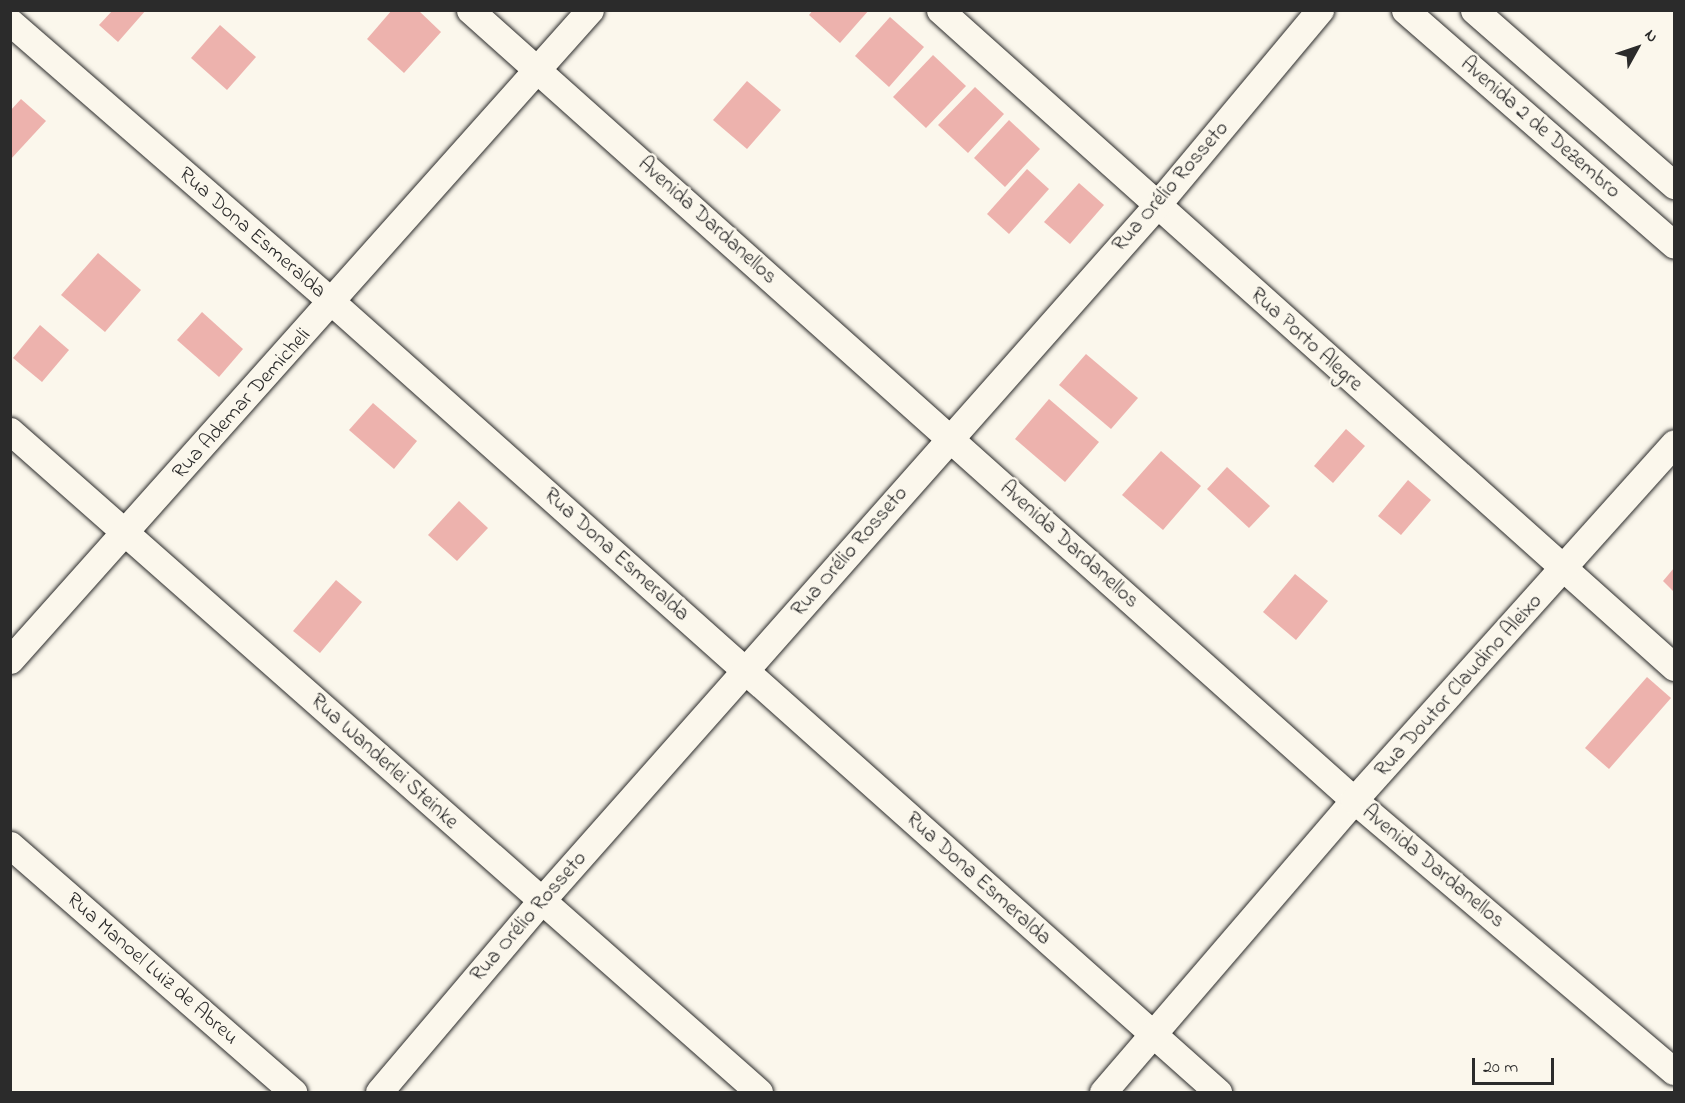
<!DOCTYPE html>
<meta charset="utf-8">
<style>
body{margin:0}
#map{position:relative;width:1685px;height:1103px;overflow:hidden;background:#fbf7ec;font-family:"Indie Flower",sans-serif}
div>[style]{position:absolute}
.building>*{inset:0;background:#edb2ad}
.roads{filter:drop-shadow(0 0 2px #2b2b2b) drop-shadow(0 0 2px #2b2b2b)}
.minor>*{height:27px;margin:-13.5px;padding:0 13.5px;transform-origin:13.5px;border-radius:13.5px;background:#fbf7ec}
span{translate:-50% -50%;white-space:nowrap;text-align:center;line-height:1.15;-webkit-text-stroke:5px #fbf7ec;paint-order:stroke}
.street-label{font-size:21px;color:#2b2b2b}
.frame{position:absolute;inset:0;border:12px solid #2b2b2b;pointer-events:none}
.north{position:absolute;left:1607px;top:18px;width:60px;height:60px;-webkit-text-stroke:4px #fbf7ec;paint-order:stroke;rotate:50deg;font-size:16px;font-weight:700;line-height:24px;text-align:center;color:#2b2b2b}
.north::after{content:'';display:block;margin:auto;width:21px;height:27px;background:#2b2b2b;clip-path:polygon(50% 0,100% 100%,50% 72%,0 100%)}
.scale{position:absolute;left:1472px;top:1058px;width:82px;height:27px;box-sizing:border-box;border:3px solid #2b2b2b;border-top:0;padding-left:8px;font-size:18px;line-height:21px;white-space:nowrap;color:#2b2b2b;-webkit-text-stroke:4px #fbf7ec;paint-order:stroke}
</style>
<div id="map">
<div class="building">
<i style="clip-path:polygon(113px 10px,146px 10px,118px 42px,99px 25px)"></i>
<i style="clip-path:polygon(392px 10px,418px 10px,441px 32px,404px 73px,367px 39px)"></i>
<i style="clip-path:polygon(813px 10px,869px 10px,840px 43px,809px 15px)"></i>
<i style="clip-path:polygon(890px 17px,924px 47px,889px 87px,855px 56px)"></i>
<i style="clip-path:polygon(220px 25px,256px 57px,227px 90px,191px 58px)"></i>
<i style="clip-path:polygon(933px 55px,966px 86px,926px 128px,893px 97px)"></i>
<i style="clip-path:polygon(747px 81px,781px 110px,747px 149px,713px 120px)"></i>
<i style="clip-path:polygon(975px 87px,1004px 114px,968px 153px,938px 125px)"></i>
<i style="clip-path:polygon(21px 99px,46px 121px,10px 160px,10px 111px)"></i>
<i style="clip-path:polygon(1009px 120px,1040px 149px,1005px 187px,974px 158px)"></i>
<i style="clip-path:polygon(1027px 169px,1049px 189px,1009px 234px,987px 214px)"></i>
<i style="clip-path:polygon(1079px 183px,1104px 205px,1070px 244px,1044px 222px)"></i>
<i style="clip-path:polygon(98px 253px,141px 290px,105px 332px,61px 295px)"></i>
<i style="clip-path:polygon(202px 312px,243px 349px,219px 377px,177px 340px)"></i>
<i style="clip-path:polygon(40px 325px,69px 350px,42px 382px,13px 358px)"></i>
<i style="clip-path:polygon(1086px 354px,1138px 398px,1111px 429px,1059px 385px)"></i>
<i style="clip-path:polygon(1049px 399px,1099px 442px,1065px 482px,1015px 439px)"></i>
<i style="clip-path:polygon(373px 403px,417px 441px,394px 469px,349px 430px)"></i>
<i style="clip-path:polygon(1346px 429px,1365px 446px,1333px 483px,1314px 466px)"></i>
<i style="clip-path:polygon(1161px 451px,1201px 486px,1163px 530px,1122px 495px)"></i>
<i style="clip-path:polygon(1227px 467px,1270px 506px,1249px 528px,1207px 489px)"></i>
<i style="clip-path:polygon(1408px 480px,1431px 500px,1401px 535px,1378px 516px)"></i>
<i style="clip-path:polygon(459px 501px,488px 528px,457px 561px,428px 535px)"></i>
<i style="clip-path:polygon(1674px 568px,1674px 592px,1663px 581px)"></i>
<i style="clip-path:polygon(1295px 574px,1328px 601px,1296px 640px,1263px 612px)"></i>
<i style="clip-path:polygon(336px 580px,362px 602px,320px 653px,293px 631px)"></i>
<i style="clip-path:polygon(1647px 677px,1671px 698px,1609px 769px,1585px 748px)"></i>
</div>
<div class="roads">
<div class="minor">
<i style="left:470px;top:10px;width:1186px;rotate:41.79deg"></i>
<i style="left:1354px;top:800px;width:419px;rotate:40.3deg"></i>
<i style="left:940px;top:10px;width:985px;rotate:41.83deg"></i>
<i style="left:1405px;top:10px;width:357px;rotate:41.1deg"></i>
<i style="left:1474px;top:10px;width:266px;rotate:41.2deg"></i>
<i style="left:10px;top:22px;width:428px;rotate:41deg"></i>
<i style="left:333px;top:303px;width:1186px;rotate:41.72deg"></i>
<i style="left:10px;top:431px;width:999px;rotate:41.43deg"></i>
<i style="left:10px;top:660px;width:871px;rotate:-48.26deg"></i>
<i style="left:10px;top:845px;width:376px;rotate:41.1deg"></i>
<i style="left:379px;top:1092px;width:250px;rotate:-49.7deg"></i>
<i style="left:541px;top:901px;width:928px;rotate:-48.49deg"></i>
<i style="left:1156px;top:206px;width:256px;rotate:-50.1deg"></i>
<i style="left:1103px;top:1092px;width:385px;rotate:-49.3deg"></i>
<i style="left:1354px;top:800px;width:479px;rotate:-48.1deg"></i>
</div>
</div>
<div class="street-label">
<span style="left:1540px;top:128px;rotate:41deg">Avenida 2 de Dezembro</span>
<span style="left:1171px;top:187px;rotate:-49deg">Rua Orélio Rosseto</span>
<span style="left:707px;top:221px;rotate:42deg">Avenida Dardanellos</span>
<span style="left:252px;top:233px;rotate:41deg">Rua Dona Esmeralda</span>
<span style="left:1306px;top:340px;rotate:42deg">Rua Porto Alegre</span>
<span style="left:242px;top:404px;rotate:-48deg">Rua Ademar Demicheli</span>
<span style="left:1069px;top:545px;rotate:42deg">Avenida Dardanellos</span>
<span style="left:850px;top:552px;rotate:-49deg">Rua Orélio Rosseto</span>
<span style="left:616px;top:555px;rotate:42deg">Rua Dona Esmeralda</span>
<span style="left:1459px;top:686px;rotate:-48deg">Rua Doutor Claudino Aleixo</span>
<span style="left:384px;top:762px;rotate:42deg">Rua Wanderlei Steinke</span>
<span style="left:1433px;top:867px;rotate:40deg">Avenida Dardanellos</span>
<span style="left:978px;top:879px;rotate:42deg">Rua Dona Esmeralda</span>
<span style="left:529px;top:917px;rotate:-49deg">Rua Orélio Rosseto</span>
<span style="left:152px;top:969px;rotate:41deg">Rua Manoel Luiz de Abreu</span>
</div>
<div class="frame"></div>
<div class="north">N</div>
<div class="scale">20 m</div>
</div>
